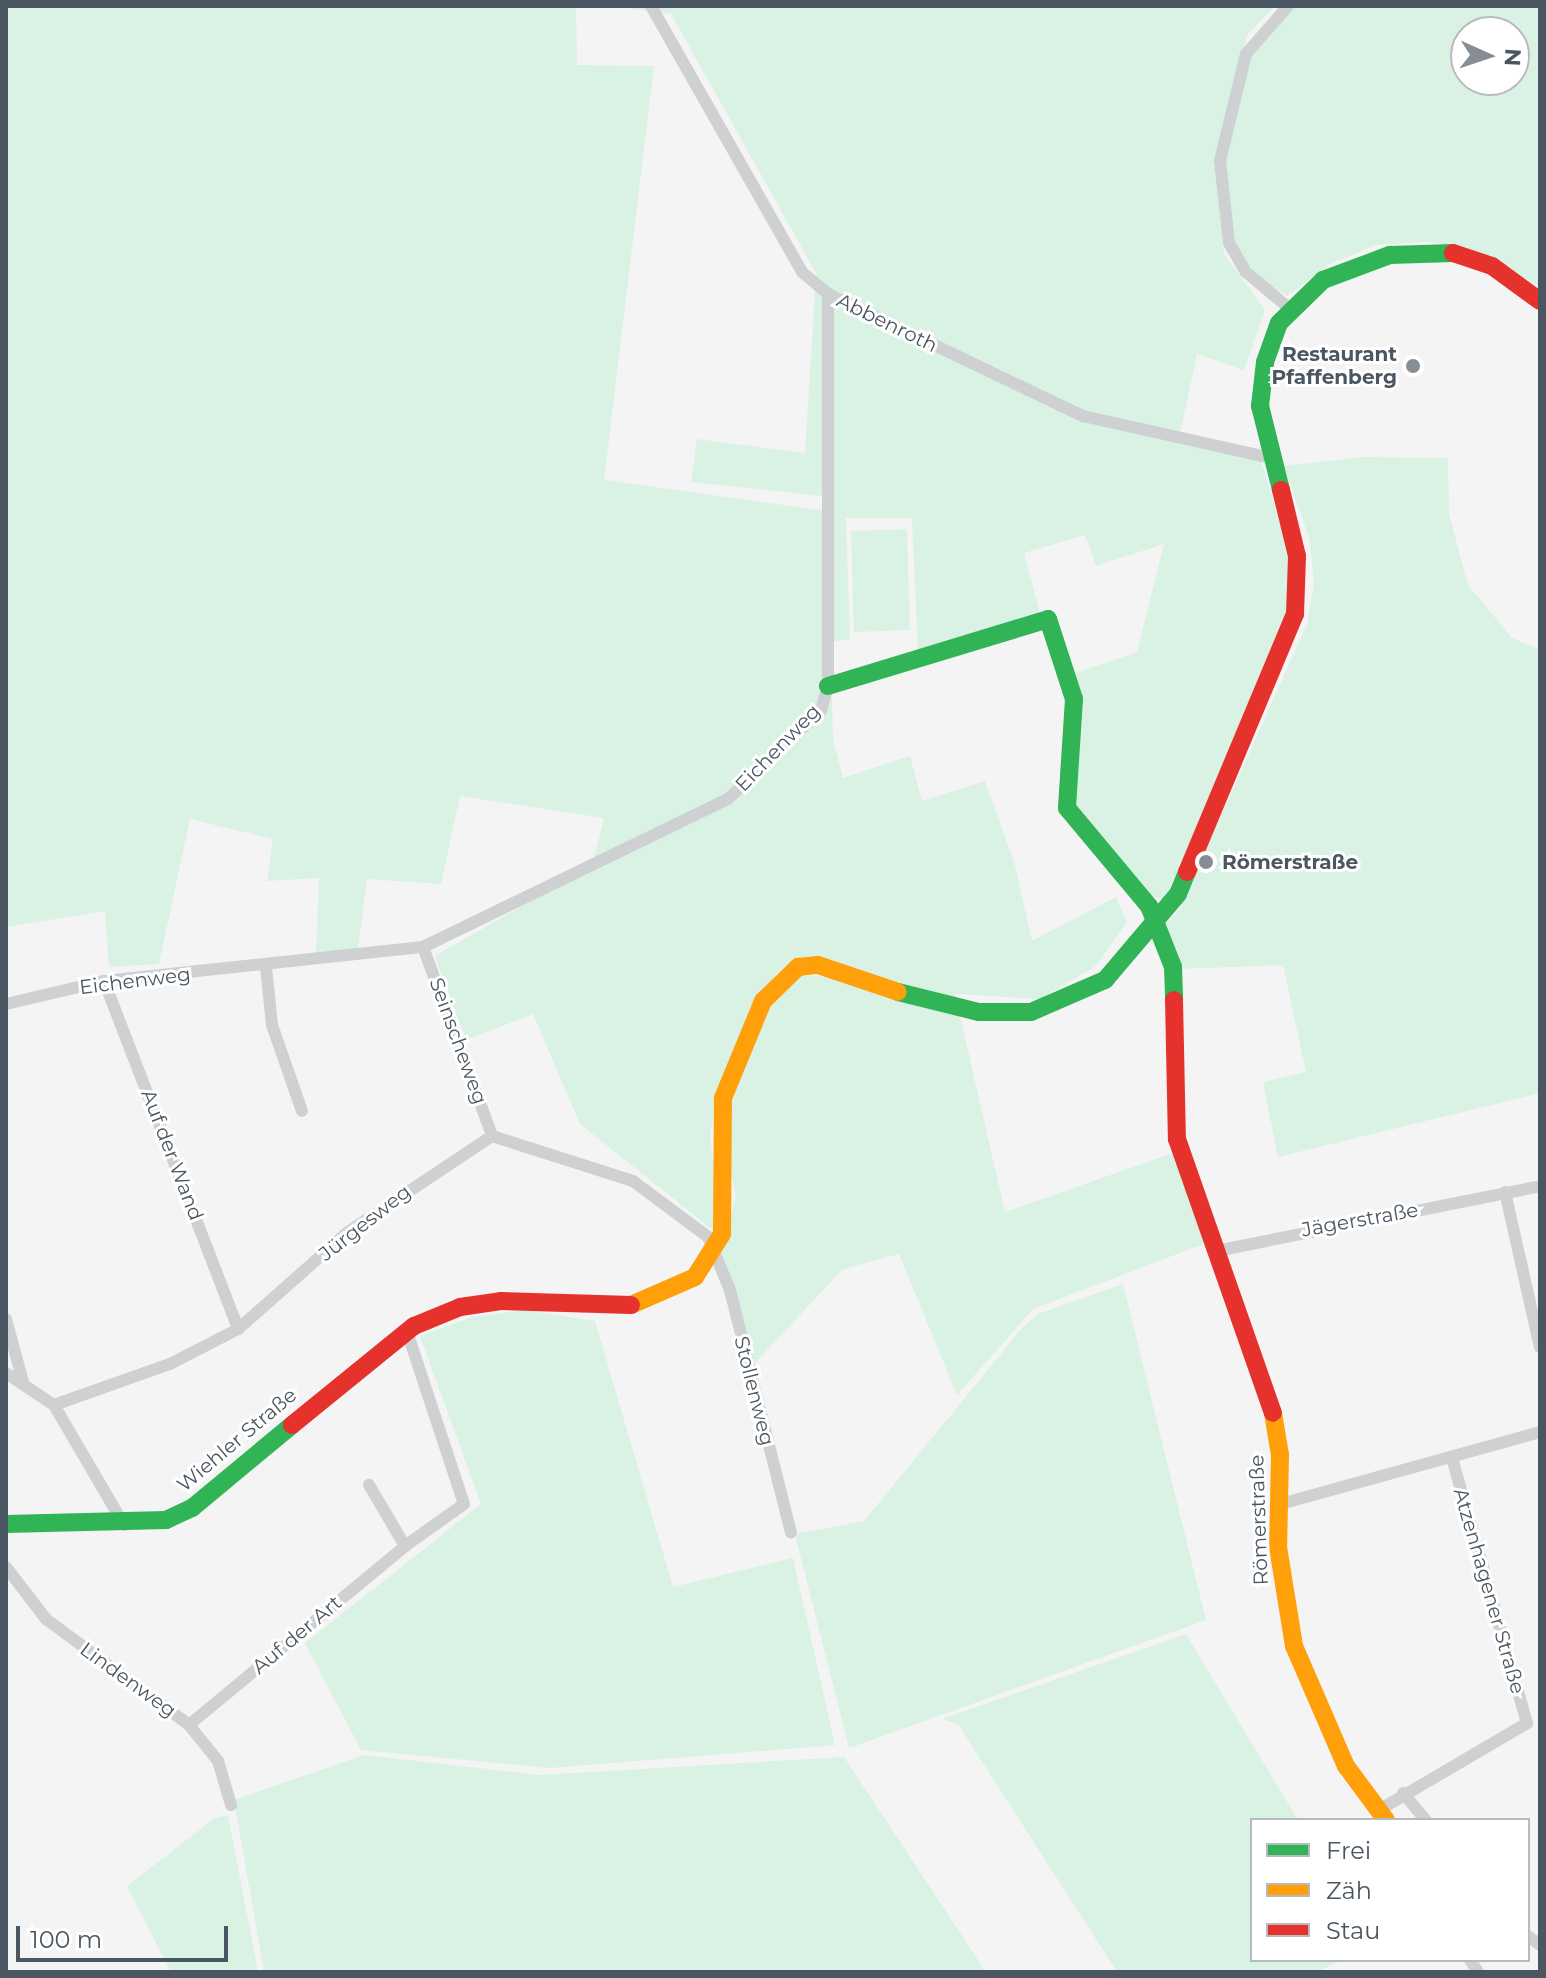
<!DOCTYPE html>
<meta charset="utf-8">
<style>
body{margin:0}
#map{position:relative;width:1546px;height:1978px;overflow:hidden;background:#f4f4f4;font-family:Montserrat,sans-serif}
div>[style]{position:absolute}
.green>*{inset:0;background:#d9f2e3}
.street>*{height:12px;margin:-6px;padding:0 6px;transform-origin:6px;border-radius:6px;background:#ced0d2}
.fast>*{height:18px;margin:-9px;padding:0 9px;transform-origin:9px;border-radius:9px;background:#30b455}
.slow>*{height:18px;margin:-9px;padding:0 9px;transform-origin:9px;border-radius:9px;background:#ff9f0a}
.jam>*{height:18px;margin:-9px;padding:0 9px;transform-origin:9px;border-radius:9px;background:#e5322d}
.dots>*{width:22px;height:22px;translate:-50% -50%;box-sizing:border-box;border:4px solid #fff;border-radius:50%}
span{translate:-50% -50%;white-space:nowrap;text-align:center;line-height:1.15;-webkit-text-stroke:6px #fff;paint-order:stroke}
.street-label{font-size:20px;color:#4a5661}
.poi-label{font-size:20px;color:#4a5661;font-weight:700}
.right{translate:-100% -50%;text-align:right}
.left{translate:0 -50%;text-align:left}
.frame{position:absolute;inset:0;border:8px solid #4a5661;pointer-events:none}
.legend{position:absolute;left:1250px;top:1818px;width:280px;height:144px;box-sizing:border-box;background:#fff;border:2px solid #b7bbc0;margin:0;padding:10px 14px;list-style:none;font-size:24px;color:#4a5661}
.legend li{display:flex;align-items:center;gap:16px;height:40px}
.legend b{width:40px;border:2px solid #b7bbc0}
.north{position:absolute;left:1450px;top:16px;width:80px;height:80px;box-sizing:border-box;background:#fff;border:2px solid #b7bbc0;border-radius:50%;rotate:93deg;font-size:22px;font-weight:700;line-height:32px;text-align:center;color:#4a5661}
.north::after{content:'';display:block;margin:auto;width:28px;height:36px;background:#868d94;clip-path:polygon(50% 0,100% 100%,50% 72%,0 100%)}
.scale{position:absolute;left:16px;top:1926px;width:212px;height:36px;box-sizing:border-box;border:4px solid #4a5661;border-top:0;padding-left:10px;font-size:24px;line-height:28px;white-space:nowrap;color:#4a5661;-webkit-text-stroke:6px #fff;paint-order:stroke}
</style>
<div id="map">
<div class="green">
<i style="clip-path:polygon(6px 6px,576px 6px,577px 65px,654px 66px,604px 480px,827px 511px,833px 739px,843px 778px,910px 756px,922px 801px,985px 781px,1015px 865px,1032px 941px,1116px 897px,1127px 922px,1096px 966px,1040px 999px,955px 994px,1005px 1212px,1173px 1153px,1206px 1243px,1033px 1309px,957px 1395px,899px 1254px,843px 1269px,754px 1364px,721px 1253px,736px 1197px,724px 1137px,728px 1100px,775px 995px,798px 976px,838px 977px,893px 1000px,898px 990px,794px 962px,777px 973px,759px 998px,717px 1096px,710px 1135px,718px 1202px,714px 1231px,580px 1124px,533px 1014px,466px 1040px,435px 956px,592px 866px,604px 818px,460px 796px,441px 884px,367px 879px,357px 956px,316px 956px,319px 878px,267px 881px,273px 839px,190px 819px,159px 964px,109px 967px,105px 911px,6px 927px)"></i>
<i style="clip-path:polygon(612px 6px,1275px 6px,1247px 35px,1215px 160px,1224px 254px,1265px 310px,1244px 370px,1197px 354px,1178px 443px,1261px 461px,1289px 550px,1290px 594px,1280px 640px,1164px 900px,1152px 896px,1070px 807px,1072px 674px,1137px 652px,1164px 544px,1096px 566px,1085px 535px,1024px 553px,1041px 617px,918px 655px,912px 518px,846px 518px,850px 640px,834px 641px,831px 497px,691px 482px,697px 439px,805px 453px,816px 273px,671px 14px)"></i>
<i style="clip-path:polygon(evenodd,1298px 6px,1540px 6px,1540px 287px,1481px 253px,1431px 242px,1376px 245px,1330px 264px,1287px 296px,1252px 272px,1232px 241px,1223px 159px,1236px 86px,1257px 40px,1281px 13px,1298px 6px,1466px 32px,1514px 32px,1514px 80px,1466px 80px,1466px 32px)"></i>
<i style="clip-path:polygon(1364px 457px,1448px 458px,1449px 514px,1468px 585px,1512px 638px,1540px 650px,1540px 1093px,1278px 1157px,1263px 1082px,1306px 1072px,1283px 965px,1179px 969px,1166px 924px,1179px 910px,1307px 624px,1314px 585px,1310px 541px,1284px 466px)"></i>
<i style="clip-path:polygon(907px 529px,910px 630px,854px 632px,851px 531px)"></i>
<i style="clip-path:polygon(1123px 1284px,1206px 1620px,849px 1748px,795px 1534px,864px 1521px,1022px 1328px,1038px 1314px)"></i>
<i style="clip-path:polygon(524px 1310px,595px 1321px,673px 1587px,793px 1558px,835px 1745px,550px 1768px,361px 1750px,305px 1643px,481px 1504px,420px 1336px,472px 1317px)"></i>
<i style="clip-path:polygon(1186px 1634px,1298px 1820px,1252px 1820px,1252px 1960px,1343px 1960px,1316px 1972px,1117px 1972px,958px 1724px,942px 1719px)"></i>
<i style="clip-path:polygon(364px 1755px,540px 1775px,844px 1757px,986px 1972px,264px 1972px,234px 1800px)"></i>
<i style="clip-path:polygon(228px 1815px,258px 1972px,171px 1972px,127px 1886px,215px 1818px)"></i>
</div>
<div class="street">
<i style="left:651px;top:6px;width:306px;rotate:60.4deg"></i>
<i style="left:802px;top:272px;width:34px;rotate:40deg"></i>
<i style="left:828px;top:294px;width:283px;rotate:25.6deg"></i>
<i style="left:1083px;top:416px;width:189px;rotate:12.6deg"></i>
<i style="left:1288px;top:6px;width:64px;rotate:131.2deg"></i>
<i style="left:1246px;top:54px;width:110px;rotate:103.7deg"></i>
<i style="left:1220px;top:161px;width:82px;rotate:83.7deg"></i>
<i style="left:1229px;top:243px;width:34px;rotate:60deg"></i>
<i style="left:1246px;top:272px;width:57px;rotate:40.1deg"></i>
<i style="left:423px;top:947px;width:201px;rotate:69.9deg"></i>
<i style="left:266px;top:967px;width:58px;rotate:84.1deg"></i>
<i style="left:272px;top:1025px;width:91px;rotate:70.8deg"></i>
<i style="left:104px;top:981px;width:373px;rotate:68.9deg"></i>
<i style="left:6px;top:1004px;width:101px;rotate:-13.2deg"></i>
<i style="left:104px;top:981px;width:321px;rotate:-6.1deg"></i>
<i style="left:423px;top:947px;width:339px;rotate:-25.9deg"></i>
<i style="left:728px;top:799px;width:129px;rotate:-43.7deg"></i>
<i style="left:821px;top:710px;width:25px;rotate:-74deg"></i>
<i style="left:828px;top:686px;width:392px;rotate:-90deg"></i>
<i style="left:1505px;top:1192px;width:159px;rotate:77.3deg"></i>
<i style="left:1216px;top:1251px;width:330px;rotate:-11.3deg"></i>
<i style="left:6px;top:1319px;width:65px;rotate:74.9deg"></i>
<i style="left:6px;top:1373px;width:58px;rotate:33.7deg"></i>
<i style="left:54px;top:1405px;width:139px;rotate:59.7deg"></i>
<i style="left:54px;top:1405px;width:123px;rotate:-19.5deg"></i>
<i style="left:170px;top:1364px;width:76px;rotate:-27.2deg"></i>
<i style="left:238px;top:1329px;width:147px;rotate:-41.4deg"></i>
<i style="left:348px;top:1232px;width:173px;rotate:-33.7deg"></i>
<i style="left:492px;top:1136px;width:148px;rotate:17.7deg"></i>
<i style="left:633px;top:1181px;width:94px;rotate:36.7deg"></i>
<i style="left:708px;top:1237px;width:57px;rotate:67.5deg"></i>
<i style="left:730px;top:1290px;width:250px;rotate:75.9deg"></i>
<i style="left:1277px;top:1505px;width:273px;rotate:-15.5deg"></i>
<i style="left:405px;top:1546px;width:72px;rotate:-35.4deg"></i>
<i style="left:464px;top:1504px;width:181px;rotate:-108.3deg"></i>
<i style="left:6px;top:1567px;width:66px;rotate:52.4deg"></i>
<i style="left:46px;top:1619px;width:178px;rotate:36.5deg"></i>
<i style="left:189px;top:1725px;width:46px;rotate:51.1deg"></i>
<i style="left:218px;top:1761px;width:46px;rotate:73.5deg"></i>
<i style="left:189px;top:1725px;width:281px;rotate:-39.6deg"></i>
<i style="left:405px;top:1546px;width:71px;rotate:-120.5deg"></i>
<i style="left:1403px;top:1793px;width:35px;rotate:50deg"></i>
<i style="left:1379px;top:1810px;width:172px;rotate:-30.4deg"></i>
<i style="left:1527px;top:1723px;width:275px;rotate:-105.8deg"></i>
<i style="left:1528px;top:1936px;width:15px;rotate:37deg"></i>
<i style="left:1470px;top:1960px;width:14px;rotate:56deg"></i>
</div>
<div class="fast">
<i style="left:1281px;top:490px;width:87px;rotate:-104deg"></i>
<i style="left:1260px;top:406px;width:44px;rotate:-83.5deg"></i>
<i style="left:1265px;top:362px;width:41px;rotate:-70.3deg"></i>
<i style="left:1279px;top:323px;width:62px;rotate:-44.3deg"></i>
<i style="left:1323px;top:280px;width:72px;rotate:-20.5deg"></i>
<i style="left:1390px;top:255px;width:63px;rotate:-1.8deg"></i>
<i style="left:828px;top:686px;width:230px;rotate:-16.9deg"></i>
<i style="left:1048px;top:619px;width:84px;rotate:72deg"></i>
<i style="left:1074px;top:699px;width:109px;rotate:93.7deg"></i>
<i style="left:1067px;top:808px;width:128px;rotate:50.1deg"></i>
<i style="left:1149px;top:906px;width:66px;rotate:68.5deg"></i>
<i style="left:1173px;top:967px;width:33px;rotate:88deg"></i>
<i style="left:898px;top:992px;width:83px;rotate:13.9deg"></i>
<i style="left:979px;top:1012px;width:52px"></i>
<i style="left:1031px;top:1012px;width:81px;rotate:-23.4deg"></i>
<i style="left:1105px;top:980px;width:113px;rotate:-49.7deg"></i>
<i style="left:1178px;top:894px;width:24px;rotate:-68deg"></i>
<i style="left:6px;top:1524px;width:160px;rotate:-1.4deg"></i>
<i style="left:166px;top:1520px;width:29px;rotate:-25deg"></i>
<i style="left:192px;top:1508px;width:130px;rotate:-39.7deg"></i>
</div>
<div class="slow">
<i style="left:631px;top:1305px;width:70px;rotate:-23.6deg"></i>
<i style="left:695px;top:1277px;width:51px;rotate:-57.9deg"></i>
<i style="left:722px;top:1234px;width:136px;rotate:-89.6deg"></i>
<i style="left:723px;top:1098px;width:105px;rotate:-67.6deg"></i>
<i style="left:763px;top:1001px;width:49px;rotate:-44.2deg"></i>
<i style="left:798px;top:967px;width:20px;rotate:-6deg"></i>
<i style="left:818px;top:965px;width:84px;rotate:18.6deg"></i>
<i style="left:1273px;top:1413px;width:43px;rotate:80.5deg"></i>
<i style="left:1280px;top:1455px;width:92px;rotate:91.2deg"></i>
<i style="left:1278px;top:1547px;width:100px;rotate:80.8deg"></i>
<i style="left:1294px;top:1646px;width:131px;rotate:66.6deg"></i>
<i style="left:1346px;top:1766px;width:67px;rotate:53.5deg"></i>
</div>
<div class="jam">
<i style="left:1453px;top:253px;width:41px;rotate:18.4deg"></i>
<i style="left:1492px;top:266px;width:59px;rotate:36.1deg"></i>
<i style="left:1187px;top:872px;width:280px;rotate:-67.3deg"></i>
<i style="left:1295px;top:614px;width:58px;rotate:-88deg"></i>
<i style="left:1297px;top:556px;width:68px;rotate:-103.6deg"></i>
<i style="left:1174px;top:1000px;width:139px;rotate:88.8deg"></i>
<i style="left:1177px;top:1139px;width:290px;rotate:70.7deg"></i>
<i style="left:292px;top:1425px;width:157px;rotate:-39.1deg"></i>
<i style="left:414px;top:1326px;width:50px;rotate:-22.4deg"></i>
<i style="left:460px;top:1307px;width:41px;rotate:-8.3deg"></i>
<i style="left:501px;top:1301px;width:130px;rotate:1.8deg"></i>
</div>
<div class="dots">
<i style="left:1413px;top:366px;background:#868d94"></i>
<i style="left:1206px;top:862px;background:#868d94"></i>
</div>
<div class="street-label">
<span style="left:887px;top:323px;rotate:26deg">Abbenroth</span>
<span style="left:778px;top:748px;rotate:-46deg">Eichenweg</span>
<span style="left:135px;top:981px;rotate:-7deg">Eichenweg</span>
<span style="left:458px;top:1041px;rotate:70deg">Seinscheweg</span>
<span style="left:172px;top:1155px;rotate:69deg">Auf der Wand</span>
<span style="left:1360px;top:1220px;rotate:-10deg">Jägerstraße</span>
<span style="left:365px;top:1223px;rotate:-38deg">Jürgesweg</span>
<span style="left:754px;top:1391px;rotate:76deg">Stollenweg</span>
<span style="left:237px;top:1440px;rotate:-40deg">Wiehler Straße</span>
<span style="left:1259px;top:1520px;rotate:-92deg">Römerstraße</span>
<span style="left:1489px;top:1591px;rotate:74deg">Atzenhagener Straße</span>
<span style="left:297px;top:1635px;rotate:-40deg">Auf der Art</span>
<span style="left:128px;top:1680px;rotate:36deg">Lindenweg</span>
</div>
<div class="poi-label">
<span class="right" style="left:1397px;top:366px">Restaurant<br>Pfaffenberg</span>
<span class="left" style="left:1222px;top:862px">Römerstraße</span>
</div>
<div class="frame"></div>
<ul class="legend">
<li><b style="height:10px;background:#30b455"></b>Frei</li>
<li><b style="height:10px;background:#ff9f0a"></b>Zäh</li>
<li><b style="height:10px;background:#e5322d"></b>Stau</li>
</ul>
<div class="north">N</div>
<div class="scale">100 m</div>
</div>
